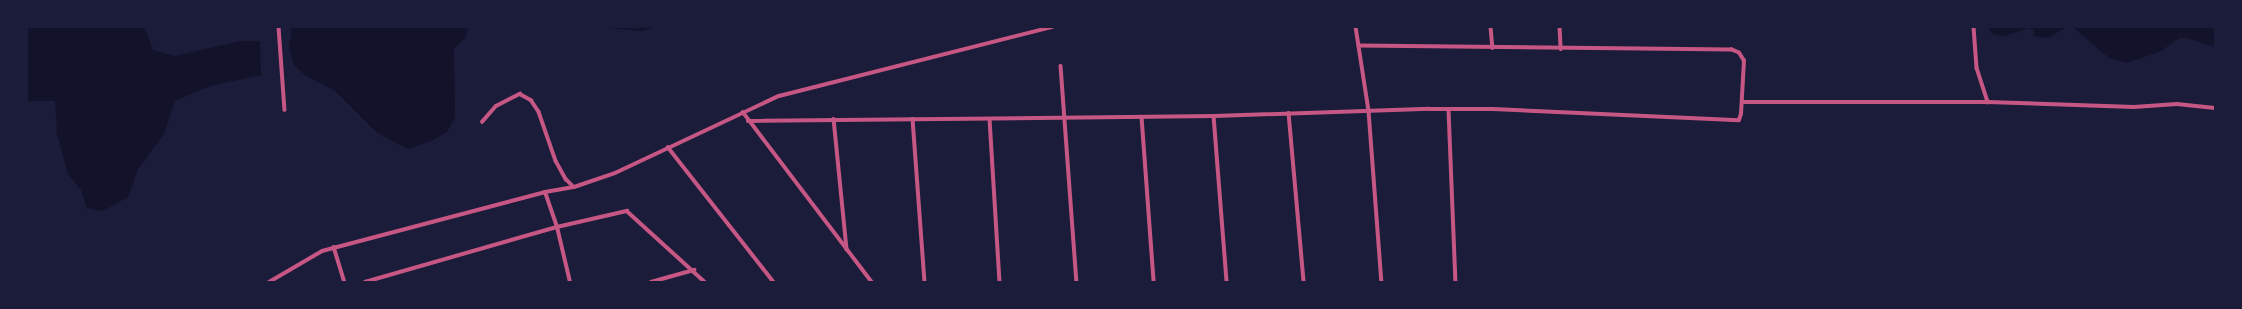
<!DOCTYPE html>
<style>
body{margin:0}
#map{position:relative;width:2242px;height:309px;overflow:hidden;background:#1b1b3a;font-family:"Alegreya Sans",sans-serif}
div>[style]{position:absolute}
.water>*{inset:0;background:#12122b}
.minor>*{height:3.5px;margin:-1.75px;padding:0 1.75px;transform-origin:1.75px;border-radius:1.75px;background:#c65784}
.tertiary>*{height:4px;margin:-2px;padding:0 2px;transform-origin:2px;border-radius:2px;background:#c65784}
span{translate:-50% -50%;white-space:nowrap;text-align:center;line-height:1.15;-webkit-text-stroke:3px #1b1b3a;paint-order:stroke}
.frame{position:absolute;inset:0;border:28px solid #1b1b3a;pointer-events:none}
</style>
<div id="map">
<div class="water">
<i style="clip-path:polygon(27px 27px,144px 27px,153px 50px,175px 56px,241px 41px,260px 41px,261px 75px,210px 86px,175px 101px,164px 134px,138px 169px,128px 197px,103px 211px,87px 208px,81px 190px,68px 174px,57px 134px,55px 101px,27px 101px)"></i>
<i style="clip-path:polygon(292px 27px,468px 27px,466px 37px,454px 49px,455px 117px,447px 132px,431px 141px,408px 149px,376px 132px,335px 91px,306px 76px,294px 65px,289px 47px)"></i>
<i style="clip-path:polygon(596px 27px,657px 27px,641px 31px)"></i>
<i style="clip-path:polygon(1987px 27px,2066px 27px,2048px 38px,2034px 36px,2034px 30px,2029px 28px,2005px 36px,1994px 35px)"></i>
<i style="clip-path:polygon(2073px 27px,2215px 27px,2215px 47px,2187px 38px,2179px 38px,2161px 51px,2127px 63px,2109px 58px)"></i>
</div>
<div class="minor">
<i style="left:279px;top:27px;width:83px;rotate:85.9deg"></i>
<i style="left:1356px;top:27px;width:85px;rotate:81.2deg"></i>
<i style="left:1369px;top:111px;width:171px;rotate:85.7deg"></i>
<i style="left:1491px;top:27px;width:21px;rotate:85deg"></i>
<i style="left:1560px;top:27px;width:22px;rotate:87deg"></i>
<i style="left:1974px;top:27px;width:41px;rotate:85.8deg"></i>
<i style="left:1977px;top:68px;width:36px;rotate:72deg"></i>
<i style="left:1061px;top:66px;width:217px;rotate:85.8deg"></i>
<i style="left:1742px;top:102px;width:246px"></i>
<i style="left:1988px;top:102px;width:146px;rotate:2deg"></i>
<i style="left:2134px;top:107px;width:43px;rotate:-4deg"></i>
<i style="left:2177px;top:104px;width:38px;rotate:6deg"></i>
<i style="left:1449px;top:110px;width:172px;rotate:87.7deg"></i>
<i style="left:743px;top:112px;width:213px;rotate:52.8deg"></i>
<i style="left:1289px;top:113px;width:170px;rotate:84.9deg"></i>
<i style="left:1214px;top:116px;width:167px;rotate:85.5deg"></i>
<i style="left:1142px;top:117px;width:165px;rotate:85.8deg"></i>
<i style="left:834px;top:119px;width:131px;rotate:84.3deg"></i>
<i style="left:913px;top:119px;width:163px;rotate:85.8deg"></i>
<i style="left:990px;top:119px;width:163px;rotate:86.5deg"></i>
<i style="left:748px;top:121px;width:466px;rotate:-0.6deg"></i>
<i style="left:1214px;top:116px;width:215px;rotate:-1.9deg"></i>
<i style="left:1429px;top:109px;width:64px"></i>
<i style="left:1493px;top:109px;width:246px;rotate:2.6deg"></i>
<i style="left:1739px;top:120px;width:6px;rotate:-72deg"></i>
<i style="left:1741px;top:114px;width:53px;rotate:-86.8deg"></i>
<i style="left:1744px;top:61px;width:9px;rotate:-122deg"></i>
<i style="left:1739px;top:53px;width:8px;rotate:-157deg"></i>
<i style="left:1732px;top:50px;width:373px;rotate:-179.4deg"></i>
<i style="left:482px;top:122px;width:21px;rotate:-49deg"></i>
<i style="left:496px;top:106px;width:27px;rotate:-27deg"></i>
<i style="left:520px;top:94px;width:13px;rotate:29deg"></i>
<i style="left:531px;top:100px;width:14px;rotate:56deg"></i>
<i style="left:539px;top:112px;width:52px;rotate:70.9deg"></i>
<i style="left:556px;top:161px;width:21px;rotate:61deg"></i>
<i style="left:566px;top:179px;width:11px;rotate:45deg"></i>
<i style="left:668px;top:147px;width:172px;rotate:51.9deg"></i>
<i style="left:334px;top:247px;width:37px;rotate:73deg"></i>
<i style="left:365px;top:282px;width:200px;rotate:-16deg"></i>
<i style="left:557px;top:227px;width:72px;rotate:-12.9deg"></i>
<i style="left:627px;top:211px;width:105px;rotate:42.3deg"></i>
<i style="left:651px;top:282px;width:45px;rotate:-15.6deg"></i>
</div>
<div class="tertiary">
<i style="left:545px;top:192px;width:37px;rotate:71deg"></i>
<i style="left:557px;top:227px;width:57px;rotate:76.7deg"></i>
<i style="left:269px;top:282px;width:61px;rotate:-30.3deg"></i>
<i style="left:322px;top:251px;width:231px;rotate:-14.8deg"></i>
<i style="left:545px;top:192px;width:29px;rotate:-10deg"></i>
<i style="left:574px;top:187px;width:43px;rotate:-18.9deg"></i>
<i style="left:615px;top:173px;width:181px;rotate:-25.2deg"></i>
<i style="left:779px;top:96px;width:282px;rotate:-14.2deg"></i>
</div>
<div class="frame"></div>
</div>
